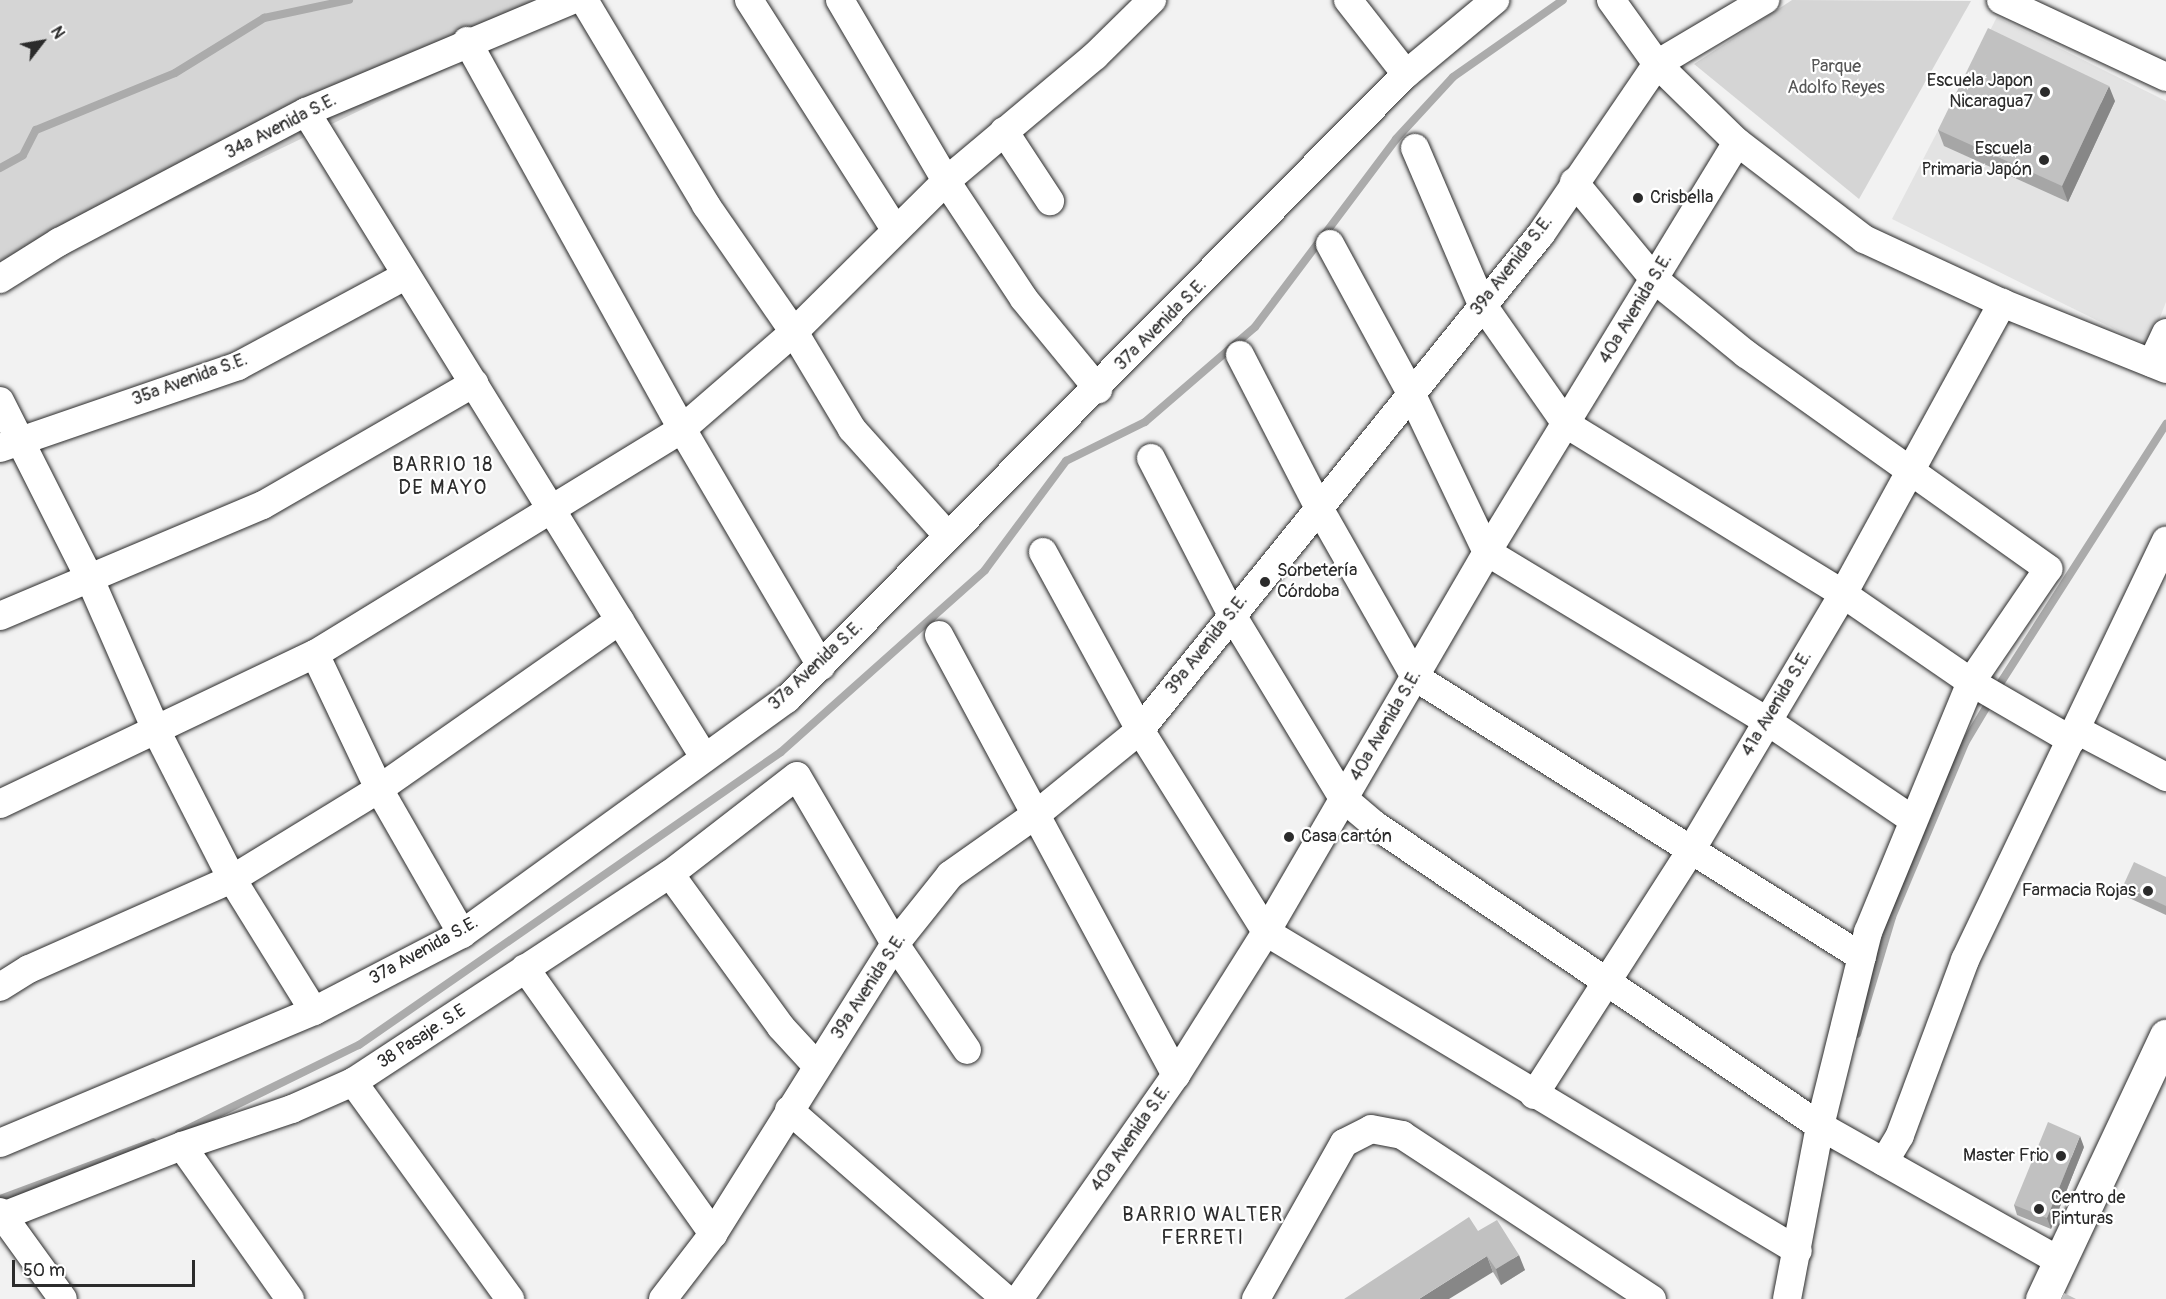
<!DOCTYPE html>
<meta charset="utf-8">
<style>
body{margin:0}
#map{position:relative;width:2166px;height:1299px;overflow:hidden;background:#f2f2f2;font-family:Pangolin,sans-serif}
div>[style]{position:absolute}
.built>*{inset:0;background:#e3e3e3}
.green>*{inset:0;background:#d5d5d5}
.stream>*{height:8px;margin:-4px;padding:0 4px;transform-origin:4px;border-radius:4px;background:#ababab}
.roads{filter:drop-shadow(0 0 2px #2b2b2b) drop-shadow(0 0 2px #2b2b2b)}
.street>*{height:28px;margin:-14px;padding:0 14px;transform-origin:14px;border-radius:14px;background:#fff}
.secondary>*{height:33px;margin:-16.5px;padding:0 16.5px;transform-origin:16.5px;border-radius:16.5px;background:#fff}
.wall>*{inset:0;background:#a6a6a6}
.shaded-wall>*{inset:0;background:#878787}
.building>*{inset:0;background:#c1c1c1}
.dots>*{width:16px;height:16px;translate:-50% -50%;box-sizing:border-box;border:3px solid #fff;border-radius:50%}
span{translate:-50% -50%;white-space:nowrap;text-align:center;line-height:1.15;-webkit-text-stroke:4.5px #fff;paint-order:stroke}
.park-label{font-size:18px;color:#565656}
.poi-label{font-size:18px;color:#2b2b2b}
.right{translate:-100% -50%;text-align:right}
.left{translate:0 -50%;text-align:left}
.street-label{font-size:18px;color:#2b2b2b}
.neighbourhood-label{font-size:20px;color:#2b2b2b;letter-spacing:1.5px}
.north{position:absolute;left:12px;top:12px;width:60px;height:60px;-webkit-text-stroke:4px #fff;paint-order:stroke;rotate:59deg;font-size:16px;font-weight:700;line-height:24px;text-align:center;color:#2b2b2b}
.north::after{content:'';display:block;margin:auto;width:21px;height:27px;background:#2b2b2b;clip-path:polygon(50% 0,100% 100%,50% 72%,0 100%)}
.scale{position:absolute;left:12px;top:1260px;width:183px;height:27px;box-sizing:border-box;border:3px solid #2b2b2b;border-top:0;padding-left:8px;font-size:18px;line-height:21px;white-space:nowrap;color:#2b2b2b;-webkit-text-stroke:4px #fff;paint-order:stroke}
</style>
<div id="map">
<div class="built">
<i style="clip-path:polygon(1997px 17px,2166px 101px,2166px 302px,2149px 346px,1892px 219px)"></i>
</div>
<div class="green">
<i style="clip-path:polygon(0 0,603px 0,473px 56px,0 284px)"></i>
<i style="clip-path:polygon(1792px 0,1971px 1px,1859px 199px,1694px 64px)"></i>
</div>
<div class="stream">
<i style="left:0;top:168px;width:26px;rotate:-29deg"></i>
<i style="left:23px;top:155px;width:28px;rotate:-63deg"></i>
<i style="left:36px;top:130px;width:150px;rotate:-22.3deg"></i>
<i style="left:175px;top:73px;width:105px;rotate:-31.7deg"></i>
<i style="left:264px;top:18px;width:87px;rotate:-12deg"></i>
<i style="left:1996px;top:690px;width:316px;rotate:-57.4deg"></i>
<i style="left:1857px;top:1034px;width:122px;rotate:-73.3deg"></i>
<i style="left:1892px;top:917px;width:189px;rotate:-67.2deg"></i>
<i style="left:1965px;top:743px;width:49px;rotate:-59.2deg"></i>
<i style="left:179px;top:1133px;width:200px;rotate:-26.1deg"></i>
<i style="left:359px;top:1045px;width:514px;rotate:-34.77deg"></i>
<i style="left:781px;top:752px;width:273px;rotate:-41.7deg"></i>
<i style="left:985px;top:570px;width:136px;rotate:-53.4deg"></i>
<i style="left:1066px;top:461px;width:88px;rotate:-26.3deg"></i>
<i style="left:1145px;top:422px;width:145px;rotate:-40.8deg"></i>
<i style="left:1255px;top:327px;width:235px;rotate:-53.1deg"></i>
<i style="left:1396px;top:139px;width:84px;rotate:-47.4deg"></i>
<i style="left:1453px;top:77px;width:134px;rotate:-35deg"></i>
<i style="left:0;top:1199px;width:163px;rotate:-20.4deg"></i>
</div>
<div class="roads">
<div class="street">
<i style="left:584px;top:0;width:239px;rotate:59.2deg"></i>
<i style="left:706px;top:205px;width:155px;rotate:55.3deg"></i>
<i style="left:794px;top:332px;width:113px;rotate:59.1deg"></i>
<i style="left:852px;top:429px;width:142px;rotate:48.1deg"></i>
<i style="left:749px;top:0;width:272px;rotate:57.5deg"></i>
<i style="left:840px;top:0;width:210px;rotate:59.6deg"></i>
<i style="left:946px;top:181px;width:141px;rotate:56.5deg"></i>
<i style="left:1024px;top:299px;width:117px;rotate:50.6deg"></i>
<i style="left:1348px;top:0;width:94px;rotate:51.9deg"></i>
<i style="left:1611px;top:0;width:79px;rotate:54.3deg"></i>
<i style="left:1657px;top:64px;width:112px;rotate:44.3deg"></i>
<i style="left:1737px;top:142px;width:160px;rotate:37.4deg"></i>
<i style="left:1864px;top:239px;width:152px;rotate:24.9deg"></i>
<i style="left:2002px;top:303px;width:177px;rotate:21.9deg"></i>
<i style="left:2001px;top:0;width:182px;rotate:25deg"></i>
<i style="left:467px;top:41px;width:444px;rotate:61deg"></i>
<i style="left:682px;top:429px;width:275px;rotate:59.6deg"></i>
<i style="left:306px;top:112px;width:758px;rotate:58.32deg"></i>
<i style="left:1004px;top:131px;width:84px;rotate:56.7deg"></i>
<i style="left:1415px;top:148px;width:170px;rotate:66.8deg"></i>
<i style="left:1482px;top:304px;width:146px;rotate:55deg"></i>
<i style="left:1566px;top:424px;width:325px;rotate:31.5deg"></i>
<i style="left:1843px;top:594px;width:155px;rotate:34.5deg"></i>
<i style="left:1971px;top:682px;width:116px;rotate:30.1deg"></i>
<i style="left:1574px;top:182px;width:126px;rotate:50.5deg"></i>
<i style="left:1654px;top:279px;width:119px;rotate:39.2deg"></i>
<i style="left:1746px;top:354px;width:371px;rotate:35.4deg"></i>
<i style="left:2048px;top:569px;width:137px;rotate:124.3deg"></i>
<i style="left:1971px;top:682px;width:270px;rotate:112.4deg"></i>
<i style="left:1868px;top:932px;width:200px;rotate:103.9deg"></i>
<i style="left:1820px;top:1126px;width:176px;rotate:100.8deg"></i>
<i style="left:1330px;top:244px;width:170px;rotate:61.5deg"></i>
<i style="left:1411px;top:393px;width:176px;rotate:64.5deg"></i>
<i style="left:1487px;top:552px;width:327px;rotate:31.1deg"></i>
<i style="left:1767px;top:721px;width:176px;rotate:34.1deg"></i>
<i style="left:0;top:279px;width:70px;rotate:-32.1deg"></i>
<i style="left:59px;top:242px;width:279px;rotate:-27.8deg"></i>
<i style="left:306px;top:112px;width:290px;rotate:-22.8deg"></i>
<i style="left:1240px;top:355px;width:170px;rotate:62.7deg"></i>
<i style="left:1318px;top:506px;width:197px;rotate:60.4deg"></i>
<i style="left:1415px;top:677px;width:527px;rotate:32.06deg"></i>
<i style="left:2152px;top:363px;width:33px;rotate:-65deg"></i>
<i style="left:0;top:401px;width:197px;rotate:63.2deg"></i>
<i style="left:89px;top:577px;width:169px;rotate:66.3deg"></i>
<i style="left:157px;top:732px;width:165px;rotate:63deg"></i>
<i style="left:232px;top:879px;width:155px;rotate:58.2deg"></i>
<i style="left:0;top:448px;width:252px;rotate:-19deg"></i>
<i style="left:238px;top:366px;width:190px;rotate:-28.3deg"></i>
<i style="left:1151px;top:458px;width:177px;rotate:62.7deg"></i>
<i style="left:1232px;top:615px;width:214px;rotate:58.8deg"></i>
<i style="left:1343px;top:798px;width:42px;rotate:40.2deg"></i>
<i style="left:1375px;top:825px;width:537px;rotate:34.07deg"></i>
<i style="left:1820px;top:1126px;width:275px;rotate:29.4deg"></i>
<i style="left:1043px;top:552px;width:203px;rotate:61.4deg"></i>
<i style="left:1140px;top:730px;width:238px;rotate:58deg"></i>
<i style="left:1266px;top:932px;width:620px;rotate:30.95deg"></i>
<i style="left:0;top:616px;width:285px;rotate:-22.9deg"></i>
<i style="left:263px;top:505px;width:244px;rotate:-30deg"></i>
<i style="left:939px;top:635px;width:500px;rotate:61.7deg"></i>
<i style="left:315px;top:654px;width:149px;rotate:64.6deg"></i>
<i style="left:379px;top:789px;width:167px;rotate:60.2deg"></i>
<i style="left:2077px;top:730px;width:101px;rotate:27.8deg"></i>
<i style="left:0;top:804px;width:349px;rotate:-25.5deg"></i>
<i style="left:315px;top:654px;width:430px;rotate:-31.5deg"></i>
<i style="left:682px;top:429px;width:148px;rotate:-40.9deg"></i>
<i style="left:794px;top:332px;width:214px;rotate:-44.8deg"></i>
<i style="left:946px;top:181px;width:194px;rotate:-40deg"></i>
<i style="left:1095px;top:56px;width:80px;rotate:-44.5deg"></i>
<i style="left:670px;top:874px;width:189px;rotate:54deg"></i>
<i style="left:781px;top:1027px;width:53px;rotate:47.3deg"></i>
<i style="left:525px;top:968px;width:326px;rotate:54.7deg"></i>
<i style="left:0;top:987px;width:34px;rotate:-32deg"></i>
<i style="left:29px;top:969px;width:222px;rotate:-23.9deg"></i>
<i style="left:232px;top:879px;width:172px;rotate:-31.5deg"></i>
<i style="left:379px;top:789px;width:294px;rotate:-35deg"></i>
<i style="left:353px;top:1082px;width:268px;rotate:54.1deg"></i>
<i style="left:1534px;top:1095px;width:289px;rotate:-57.3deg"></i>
<i style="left:1690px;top:852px;width:300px;rotate:-59.3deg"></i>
<i style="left:1843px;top:594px;width:332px;rotate:-61.3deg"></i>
<i style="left:789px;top:1110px;width:288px;rotate:41.1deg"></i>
<i style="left:0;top:1143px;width:341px;rotate:-22.8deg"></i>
<i style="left:314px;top:1011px;width:167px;rotate:-27.5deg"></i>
<i style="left:462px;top:934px;width:401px;rotate:-35.9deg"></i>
<i style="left:787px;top:699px;width:880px;rotate:-45.28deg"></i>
<i style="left:1406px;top:74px;width:116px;rotate:-39.7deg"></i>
<i style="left:182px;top:1146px;width:187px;rotate:54.8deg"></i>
<i style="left:1884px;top:1162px;width:31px;rotate:-59deg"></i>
<i style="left:1900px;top:1135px;width:187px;rotate:-69.6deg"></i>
<i style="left:1965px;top:960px;width:465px;rotate:-64.4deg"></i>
<i style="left:0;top:1212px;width:107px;rotate:54.1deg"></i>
<i style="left:3px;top:1216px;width:192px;rotate:-21.4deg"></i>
<i style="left:182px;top:1146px;width:116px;rotate:-18.6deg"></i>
<i style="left:292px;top:1109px;width:67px;rotate:-23.9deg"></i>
<i style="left:353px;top:1082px;width:379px;rotate:-33.3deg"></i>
<i style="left:670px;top:874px;width:160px;rotate:-37.7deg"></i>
<i style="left:797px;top:776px;width:194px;rotate:59.7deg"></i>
<i style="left:895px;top:944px;width:128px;rotate:55.8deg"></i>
<i style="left:663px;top:1299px;width:82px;rotate:-52.4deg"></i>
<i style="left:713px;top:1234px;width:342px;rotate:-57.9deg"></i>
<i style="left:895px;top:944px;width:88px;rotate:-51.4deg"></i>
<i style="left:950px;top:875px;width:108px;rotate:-35.2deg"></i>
<i style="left:1038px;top:813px;width:132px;rotate:-39.1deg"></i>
<i style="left:1140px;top:730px;width:638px;rotate:-51.05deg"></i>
<i style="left:1541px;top:234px;width:206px;rotate:-55.7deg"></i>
<i style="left:1657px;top:64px;width:126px;rotate:-30.7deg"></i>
<i style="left:1019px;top:1299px;width:274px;rotate:-55deg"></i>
<i style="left:1176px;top:1075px;width:169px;rotate:-57.8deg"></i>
<i style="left:1266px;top:932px;width:440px;rotate:-59.8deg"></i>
<i style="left:1487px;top:552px;width:480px;rotate:-58.6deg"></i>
<i style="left:1256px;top:1299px;width:179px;rotate:-60.6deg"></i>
<i style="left:1344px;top:1143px;width:30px;rotate:-27deg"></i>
<i style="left:1371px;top:1129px;width:32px;rotate:11deg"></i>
<i style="left:1402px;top:1135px;width:299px;rotate:33.3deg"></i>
</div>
<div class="secondary">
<i style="left:2042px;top:1299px;width:291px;rotate:-64.8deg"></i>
</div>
</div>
<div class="wall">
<i style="clip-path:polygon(2115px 101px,2068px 202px,1944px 146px,1938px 130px)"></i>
<i style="clip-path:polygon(2166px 877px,2166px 915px,2127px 897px,2123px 886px)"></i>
<i style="clip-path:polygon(2084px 1147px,2051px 1229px,2017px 1215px,2014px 1205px)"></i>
<i style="clip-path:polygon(1478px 1231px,1525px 1270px,1501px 1285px,1493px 1272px)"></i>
</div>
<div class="shaded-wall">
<i style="clip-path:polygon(2109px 86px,2115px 101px,2068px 202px,2062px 186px)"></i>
<i style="clip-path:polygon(2080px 1136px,2084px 1147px,2051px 1229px,2047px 1218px)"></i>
<i style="clip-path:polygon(1519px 1255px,1525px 1270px,1501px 1285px,1496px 1269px)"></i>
<i style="clip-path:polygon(1487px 1256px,1493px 1272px,1449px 1299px,1419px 1299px)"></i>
</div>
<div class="building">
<i style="clip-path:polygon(1988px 28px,2109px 86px,2062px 186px,1938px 130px)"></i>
<i style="clip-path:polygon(2134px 862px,2166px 877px,2166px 906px,2123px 886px)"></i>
<i style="clip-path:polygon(2048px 1122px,2080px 1136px,2047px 1218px,2014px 1205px)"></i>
<i style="clip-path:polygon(1469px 1217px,1478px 1231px,1497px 1220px,1519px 1255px,1496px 1269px,1487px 1256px,1419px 1299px,1344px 1299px)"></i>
<i style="clip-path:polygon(2064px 1293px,2076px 1299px,2061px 1299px)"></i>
</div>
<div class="dots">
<i style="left:2045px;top:92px;background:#2b2b2b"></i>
<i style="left:2044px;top:160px;background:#2b2b2b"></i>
<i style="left:1638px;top:198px;background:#2b2b2b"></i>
<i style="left:1265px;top:582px;background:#2b2b2b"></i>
<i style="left:1289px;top:837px;background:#2b2b2b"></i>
<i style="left:2148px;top:891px;background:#2b2b2b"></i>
<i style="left:2061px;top:1156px;background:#2b2b2b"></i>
<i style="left:2039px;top:1209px;background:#2b2b2b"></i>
</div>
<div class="park-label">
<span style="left:1836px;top:78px">Parque<br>Adolfo Reyes</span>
</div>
<div class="poi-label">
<span class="right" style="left:2033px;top:92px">Escuela Japon<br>Nicaragua7</span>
<span class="right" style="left:2032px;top:160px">Escuela<br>Primaria Japón</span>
<span class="left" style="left:1650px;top:198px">Crisbella</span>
<span class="left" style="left:1277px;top:582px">Sorbetería<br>Córdoba</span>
<span class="left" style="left:1301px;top:837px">Casa cartón</span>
<span class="right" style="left:2136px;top:891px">Farmacia Rojas</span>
<span class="right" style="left:2049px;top:1156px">Master Frio</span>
<span class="left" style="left:2051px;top:1209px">Centro de<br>Pinturas</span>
</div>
<div class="street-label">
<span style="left:281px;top:127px;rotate:-27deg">34a Avenida S.E.</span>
<span style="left:1512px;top:266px;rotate:-52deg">39a Avenida S.E.</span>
<span style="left:1636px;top:309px;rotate:-59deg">40a Avenida S.E.</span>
<span style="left:1161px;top:325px;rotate:-45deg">37a Avenida S.E.</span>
<span style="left:190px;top:380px;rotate:-20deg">35a Avenida S.E.</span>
<span style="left:1207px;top:645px;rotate:-52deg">39a Avenida S.E.</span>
<span style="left:816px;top:666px;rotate:-43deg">37a Avenida S.E.</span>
<span style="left:1777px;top:704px;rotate:-59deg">41a Avenida S.E.</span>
<span style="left:1386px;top:726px;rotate:-60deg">40a Avenida S.E.</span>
<span style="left:424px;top:951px;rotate:-29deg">37a Avenida S.E.</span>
<span style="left:869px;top:987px;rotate:-57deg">39a Avenida S.E.</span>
<span style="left:422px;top:1037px;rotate:-33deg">38 Pasaje. S.E</span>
<span style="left:1131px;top:1139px;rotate:-55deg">40a Avenida S.E.</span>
</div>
<div class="neighbourhood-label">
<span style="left:443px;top:476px">BARRIO 18<br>DE MAYO</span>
<span style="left:1203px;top:1226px">BARRIO WALTER<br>FERRETI</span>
</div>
<div class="north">N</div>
<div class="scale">50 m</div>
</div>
